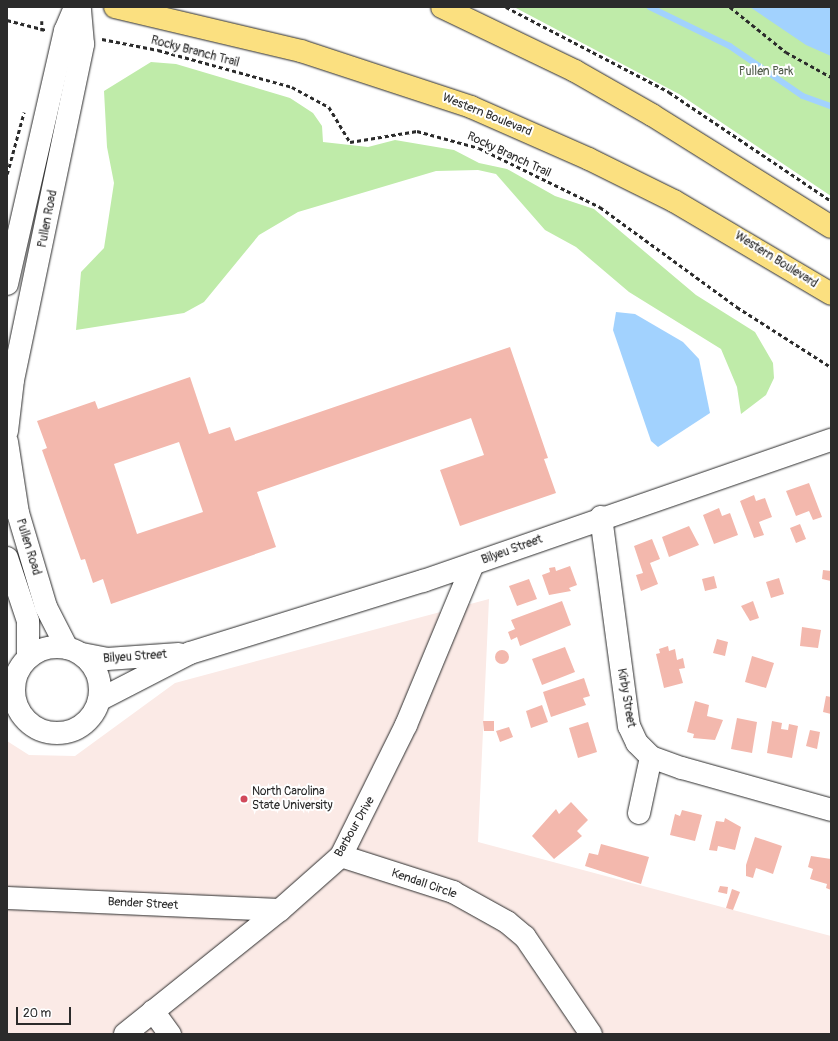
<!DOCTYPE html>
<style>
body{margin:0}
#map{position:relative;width:838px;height:1041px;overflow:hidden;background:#fff;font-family:Pangolin,sans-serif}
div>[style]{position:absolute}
.built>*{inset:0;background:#fbeae6}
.green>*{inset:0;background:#bfeba9}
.water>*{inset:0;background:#a2d2fe}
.stream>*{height:5.5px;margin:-2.75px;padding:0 2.75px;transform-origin:2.75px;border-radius:2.75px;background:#a2d2fe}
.building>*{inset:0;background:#f3b8ad}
.round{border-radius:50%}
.path>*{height:2.5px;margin-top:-1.25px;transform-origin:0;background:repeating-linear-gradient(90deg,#2b2b2b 0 4px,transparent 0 7px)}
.roads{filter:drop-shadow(0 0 1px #2b2b2b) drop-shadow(0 0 1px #2b2b2b)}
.minor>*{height:22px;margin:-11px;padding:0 11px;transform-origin:11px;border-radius:11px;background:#fff}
.minor>.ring{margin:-11px;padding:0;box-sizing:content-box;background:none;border:22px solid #fff;border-radius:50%}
.major>*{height:22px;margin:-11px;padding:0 11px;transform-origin:11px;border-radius:11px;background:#fbe080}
.dots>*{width:11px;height:11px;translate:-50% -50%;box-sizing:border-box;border:2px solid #fff;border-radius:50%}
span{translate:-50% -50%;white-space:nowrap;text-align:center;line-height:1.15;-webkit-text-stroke:4px #fff;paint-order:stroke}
.street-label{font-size:12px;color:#2b2b2b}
.park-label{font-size:12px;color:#505b4a}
.poi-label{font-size:12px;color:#2b2b2b}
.left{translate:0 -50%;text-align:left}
.frame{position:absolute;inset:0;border:8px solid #2b2b2b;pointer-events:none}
.scale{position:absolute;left:16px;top:1007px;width:55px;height:18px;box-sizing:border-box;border:2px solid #2b2b2b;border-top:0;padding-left:5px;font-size:12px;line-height:14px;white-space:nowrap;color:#2b2b2b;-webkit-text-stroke:3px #fff;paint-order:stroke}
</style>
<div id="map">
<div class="built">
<i style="clip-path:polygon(489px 599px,478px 842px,831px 936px,831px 1034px,7px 1034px,7px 741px,29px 755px,75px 756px,175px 683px)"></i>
</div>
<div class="green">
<i style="clip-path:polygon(514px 7px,831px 7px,831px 196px,679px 94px)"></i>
<i style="clip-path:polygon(151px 62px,176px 64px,290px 98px,313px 113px,322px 126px,323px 142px,368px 147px,395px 140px,454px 150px,479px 163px,507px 169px,555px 196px,594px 209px,696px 295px,755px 332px,773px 363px,774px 378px,766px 395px,741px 414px,737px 387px,721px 349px,629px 292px,576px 247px,545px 230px,496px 174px,478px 170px,436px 171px,298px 212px,259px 235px,204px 302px,184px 313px,76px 330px,81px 272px,104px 248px,114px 183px,107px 147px,104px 91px)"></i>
</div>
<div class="water">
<i style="clip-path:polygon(750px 7px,831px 7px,831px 56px,806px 45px)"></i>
<i style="clip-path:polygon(616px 312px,635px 314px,683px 342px,699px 359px,710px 413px,658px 447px,651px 441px,613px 330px)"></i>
</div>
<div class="stream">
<i style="left:650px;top:7px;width:89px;rotate:26deg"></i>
<i style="left:730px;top:46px;width:88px;rotate:34.4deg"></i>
<i style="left:803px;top:96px;width:30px;rotate:20deg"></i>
</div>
<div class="building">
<i style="clip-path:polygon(evenodd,510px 347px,548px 458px,544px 459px,556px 493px,460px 526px,440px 470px,484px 455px,471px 418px,257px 492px,276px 547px,111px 604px,103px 579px,93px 583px,85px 559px,81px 560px,42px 450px,47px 448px,37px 421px,95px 401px,98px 409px,190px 377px,209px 434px,230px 427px,235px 441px,510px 347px,179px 442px,203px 512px,137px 534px,114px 464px,179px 442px)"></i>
<i style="clip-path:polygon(809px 483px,822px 517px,813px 520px,809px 511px,796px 516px,786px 491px)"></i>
<i style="clip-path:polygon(754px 495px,756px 501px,765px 498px,772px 517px,759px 522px,764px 535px,754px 538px,740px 501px)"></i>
<i style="clip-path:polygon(719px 508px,722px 516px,730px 513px,738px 535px,714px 544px,703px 515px)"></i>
<i style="clip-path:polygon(800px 524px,806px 539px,796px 543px,790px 528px)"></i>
<i style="clip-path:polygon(689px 526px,699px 545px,669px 557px,662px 537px)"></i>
<i style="clip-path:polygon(652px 539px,660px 559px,650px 563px,658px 584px,641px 591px,636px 575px,643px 573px,634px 546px)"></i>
<i style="clip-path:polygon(570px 566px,577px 585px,569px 588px,571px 591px,549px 595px,542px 575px,550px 572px,549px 568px,555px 567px,556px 571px)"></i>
<i style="clip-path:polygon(823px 570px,831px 571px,831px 581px,822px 579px)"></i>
<i style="clip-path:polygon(714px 576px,717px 588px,705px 591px,702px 579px)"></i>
<i style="clip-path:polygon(779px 578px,784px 594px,771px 598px,766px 582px)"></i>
<i style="clip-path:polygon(529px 579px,537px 599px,517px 606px,509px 586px)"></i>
<i style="clip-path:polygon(562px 601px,571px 625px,520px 646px,517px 637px,511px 640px,508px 632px,515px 629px,511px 620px)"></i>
<i style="clip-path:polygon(753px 601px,759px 618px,750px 621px,741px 606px)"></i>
<i style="clip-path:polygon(802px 627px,821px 630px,818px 648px,800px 646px)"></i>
<i style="clip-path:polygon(717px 639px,728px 642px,725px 656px,713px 653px)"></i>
<i style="clip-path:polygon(668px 646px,669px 651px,675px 649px,677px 660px,683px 658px,685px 668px,679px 669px,683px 683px,664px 688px,656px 654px,660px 653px,659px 649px)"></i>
<i style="clip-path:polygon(565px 647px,575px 672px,542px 685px,532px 659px)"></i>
<i class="round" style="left:495px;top:650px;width:14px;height:14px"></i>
<i style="clip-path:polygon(752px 656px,774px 663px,766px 688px,745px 682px)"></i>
<i style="clip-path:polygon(584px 678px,590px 696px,583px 698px,586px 705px,551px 717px,543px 692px)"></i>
<i style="clip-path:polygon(826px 696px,831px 697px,831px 714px,823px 712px)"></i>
<i style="clip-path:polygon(695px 701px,709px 705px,707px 716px,723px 720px,715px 740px,693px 738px,694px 734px,687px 732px)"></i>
<i style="clip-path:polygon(542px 705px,548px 722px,531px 728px,526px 711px)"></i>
<i style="clip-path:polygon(737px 718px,757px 722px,752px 753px,731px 749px)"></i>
<i style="clip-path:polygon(483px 721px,494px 721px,494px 731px,484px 731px)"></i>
<i style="clip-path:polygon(772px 721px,782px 723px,781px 729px,788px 730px,789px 724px,798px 726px,792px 758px,767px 753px)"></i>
<i style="clip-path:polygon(588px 722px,597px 752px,578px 758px,569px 728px)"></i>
<i style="clip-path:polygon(509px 727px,513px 737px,500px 742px,496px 731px)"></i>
<i style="clip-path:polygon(810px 730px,820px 732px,817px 749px,806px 746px)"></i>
<i style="clip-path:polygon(571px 802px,588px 820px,577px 831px,582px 836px,554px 859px,532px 836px,556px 809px,559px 814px)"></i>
<i style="clip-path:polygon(682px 810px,702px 815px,695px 841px,670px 835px,675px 814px,680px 816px)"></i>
<i style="clip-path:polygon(725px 818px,741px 827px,735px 850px,718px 846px,717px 851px,709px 850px,716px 821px,724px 822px)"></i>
<i style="clip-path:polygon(755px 837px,782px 846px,773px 874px,756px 868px,753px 878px,746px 876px,746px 865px)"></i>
<i style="clip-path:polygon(601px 844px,649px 857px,641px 884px,585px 866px,589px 853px,598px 855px)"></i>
<i style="clip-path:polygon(811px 856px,831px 859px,831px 890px,826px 888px,827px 884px,810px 879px,813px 869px,808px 867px)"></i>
<i style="clip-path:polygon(720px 886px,728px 887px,727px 894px,718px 892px)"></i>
<i style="clip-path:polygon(732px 889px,740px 892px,733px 910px,726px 908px)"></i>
</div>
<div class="path">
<i style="left:506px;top:7px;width:184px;rotate:27.5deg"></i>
<i style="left:669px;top:92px;width:195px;rotate:33.9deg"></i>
<i style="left:730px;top:7px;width:72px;rotate:38.8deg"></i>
<i style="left:786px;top:52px;width:51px;rotate:29.1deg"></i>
<i style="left:7px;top:20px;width:40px;rotate:14.4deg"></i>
<i style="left:42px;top:21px;width:10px;rotate:90deg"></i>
<i style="left:102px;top:39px;width:57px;rotate:11.1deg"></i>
<i style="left:158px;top:50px;width:139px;rotate:15.4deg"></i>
<i style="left:292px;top:87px;width:42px;rotate:28.4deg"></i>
<i style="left:329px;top:107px;width:41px;rotate:59deg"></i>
<i style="left:350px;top:142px;width:68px;rotate:-9.3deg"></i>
<i style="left:417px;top:131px;width:64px;rotate:15.3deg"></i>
<i style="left:479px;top:148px;width:135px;rotate:26deg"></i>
<i style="left:600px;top:207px;width:170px;rotate:36.1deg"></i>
<i style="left:737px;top:307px;width:112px;rotate:32.6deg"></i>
<i style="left:7px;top:174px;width:64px;rotate:-74.7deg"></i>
</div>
<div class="roads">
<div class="minor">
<i style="left:7px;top:284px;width:260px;rotate:-77.1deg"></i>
<i style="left:65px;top:31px;width:26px;rotate:-67deg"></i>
<i style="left:7px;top:431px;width:51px;rotate:-83.3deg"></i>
<i style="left:13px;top:380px;width:343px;rotate:-78.2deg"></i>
<i style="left:83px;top:44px;width:37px;rotate:-95deg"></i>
<i style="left:7px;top:442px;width:72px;rotate:81.2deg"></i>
<i style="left:18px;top:513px;width:98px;rotate:73.4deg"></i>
<i style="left:46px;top:607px;width:46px;rotate:62.9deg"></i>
<i style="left:601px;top:517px;width:211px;rotate:82.4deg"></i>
<i style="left:629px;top:726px;width:19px;rotate:65deg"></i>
<i style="left:637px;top:743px;width:20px;rotate:45deg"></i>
<i style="left:651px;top:757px;width:33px;rotate:20deg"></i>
<i style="left:682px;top:768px;width:155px;rotate:15.7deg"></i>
<i style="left:7px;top:558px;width:66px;rotate:71.6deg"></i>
<i style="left:28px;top:621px;width:37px;rotate:90deg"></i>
<i class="ring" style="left:14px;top:647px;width:64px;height:64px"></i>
<i style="left:82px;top:654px;width:25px;rotate:11deg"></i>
<i style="left:107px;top:659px;width:72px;rotate:-4deg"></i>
<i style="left:99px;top:700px;width:102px;rotate:-27.3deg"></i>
<i style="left:190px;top:653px;width:244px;rotate:-17.2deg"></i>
<i style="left:423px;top:581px;width:432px;rotate:-19.1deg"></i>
<i style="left:639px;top:813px;width:57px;rotate:-77.9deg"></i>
<i style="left:341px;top:856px;width:118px;rotate:17.8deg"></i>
<i style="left:453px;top:892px;width:62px;rotate:29.1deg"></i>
<i style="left:507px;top:922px;width:23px;rotate:40deg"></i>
<i style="left:525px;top:937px;width:117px;rotate:55.8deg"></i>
<i style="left:7px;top:898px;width:273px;rotate:2.5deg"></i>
<i style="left:153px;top:1011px;width:29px;rotate:54deg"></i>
<i style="left:125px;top:1034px;width:198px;rotate:-38.7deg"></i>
<i style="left:280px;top:910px;width:81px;rotate:-41.5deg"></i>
<i style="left:341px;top:856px;width:146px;rotate:-63.6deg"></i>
<i style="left:406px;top:725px;width:174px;rotate:-67.4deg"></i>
</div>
<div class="major">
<i style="left:115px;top:7px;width:191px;rotate:13.3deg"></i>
<i style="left:301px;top:51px;width:179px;rotate:18.2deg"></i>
<i style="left:471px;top:107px;width:129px;rotate:23.8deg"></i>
<i style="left:589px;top:159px;width:95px;rotate:26.3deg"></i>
<i style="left:674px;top:201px;width:182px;rotate:30.6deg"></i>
<i style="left:442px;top:7px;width:148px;rotate:25.7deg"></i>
<i style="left:575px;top:71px;width:89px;rotate:29.7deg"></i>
<i style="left:652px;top:115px;width:211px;rotate:32deg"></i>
</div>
</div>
<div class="dots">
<i style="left:244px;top:799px;background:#d1495b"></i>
</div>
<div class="street-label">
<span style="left:195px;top:52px;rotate:15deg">Rocky Branch Trail</span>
<span style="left:487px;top:115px;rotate:22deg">Western Boulevard</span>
<span style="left:509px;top:155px;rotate:25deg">Rocky Branch Trail</span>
<span style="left:48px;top:219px;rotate:-79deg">Pullen Road</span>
<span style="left:776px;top:260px;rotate:32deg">Western Boulevard</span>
<span style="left:28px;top:547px;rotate:73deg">Pullen Road</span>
<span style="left:512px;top:550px;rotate:-20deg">Bilyeu Street</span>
<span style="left:135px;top:657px;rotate:-4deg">Bilyeu Street</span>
<span style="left:626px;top:698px;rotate:80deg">Kirby Street</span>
<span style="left:355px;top:827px;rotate:-60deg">Barbour Drive</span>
<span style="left:424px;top:884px;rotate:19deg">Kendall Circle</span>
<span style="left:143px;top:904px;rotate:3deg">Bender Street</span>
</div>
<div class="park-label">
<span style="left:766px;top:72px">Pullen Park</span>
</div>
<div class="poi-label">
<span class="left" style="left:252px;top:799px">North Carolina<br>State University</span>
</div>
<div class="frame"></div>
<div class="scale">20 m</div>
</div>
